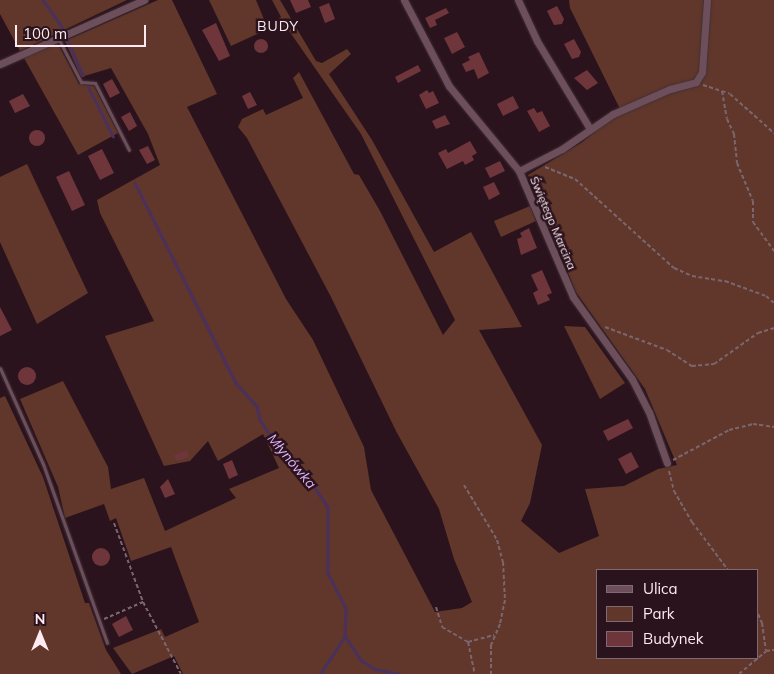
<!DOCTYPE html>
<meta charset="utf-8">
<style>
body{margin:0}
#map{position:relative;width:774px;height:674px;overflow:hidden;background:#2b131d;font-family:Mulish,sans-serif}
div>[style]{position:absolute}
.green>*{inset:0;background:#60372a}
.stream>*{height:2.5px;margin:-1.25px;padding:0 1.25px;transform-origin:1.25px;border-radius:1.25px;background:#4a305c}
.building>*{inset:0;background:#6e363b}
.round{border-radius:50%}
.path>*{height:2px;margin-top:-1px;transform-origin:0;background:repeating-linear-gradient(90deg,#7b656e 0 4px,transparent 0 6.5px)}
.roads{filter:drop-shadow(0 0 1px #413037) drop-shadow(0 0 1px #413037)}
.lane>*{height:3px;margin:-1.5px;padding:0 1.5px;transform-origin:1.5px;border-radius:1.5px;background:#6d4f5b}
.street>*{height:7px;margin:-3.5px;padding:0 3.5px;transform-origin:3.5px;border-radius:3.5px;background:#6d4f5b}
span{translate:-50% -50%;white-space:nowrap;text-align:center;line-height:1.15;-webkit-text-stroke:5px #2b131d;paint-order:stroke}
.street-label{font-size:12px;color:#fdebf1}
.neighbourhood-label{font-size:14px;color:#fdebf1;letter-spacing:1px}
.water-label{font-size:14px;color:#deb4fd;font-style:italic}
.legend{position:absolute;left:596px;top:569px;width:162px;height:90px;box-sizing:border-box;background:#2b131d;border:1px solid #7f6972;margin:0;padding:6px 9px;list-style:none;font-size:15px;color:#fdebf1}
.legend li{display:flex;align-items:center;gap:10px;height:25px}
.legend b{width:25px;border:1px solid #7f6972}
.north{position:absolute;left:15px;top:609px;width:50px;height:50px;-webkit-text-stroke:4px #2b131d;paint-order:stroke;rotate:0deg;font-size:14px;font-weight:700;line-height:20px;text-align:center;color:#fdebf1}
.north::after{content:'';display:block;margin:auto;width:18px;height:22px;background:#fdebf1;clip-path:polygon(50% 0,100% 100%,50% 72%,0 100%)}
.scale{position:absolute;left:15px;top:25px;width:131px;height:22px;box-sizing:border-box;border:2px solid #fdebf1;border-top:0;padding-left:6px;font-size:15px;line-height:18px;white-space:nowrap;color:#fdebf1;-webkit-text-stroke:4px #2b131d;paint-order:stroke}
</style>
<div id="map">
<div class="green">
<i style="clip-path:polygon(0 0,127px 0,20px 51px,0 14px)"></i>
<i style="clip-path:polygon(evenodd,158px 0,172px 0,217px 94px,187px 107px,286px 299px,313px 340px,364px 447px,371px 490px,435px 612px,462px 608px,472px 602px,454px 559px,439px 509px,396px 431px,331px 297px,247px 138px,238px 127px,242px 119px,263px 109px,266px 115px,303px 98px,293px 78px,299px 72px,354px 174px,359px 175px,380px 211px,443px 335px,455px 320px,361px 134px,287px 28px,278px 31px,274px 22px,281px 17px,272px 0,280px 0,316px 61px,322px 63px,347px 49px,351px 54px,329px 74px,372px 140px,434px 252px,471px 232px,522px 327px,479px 330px,542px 445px,530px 503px,521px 521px,559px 553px,599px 536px,585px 489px,624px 486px,658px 469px,677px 465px,645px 389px,576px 292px,528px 175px,581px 143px,621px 111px,570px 8px,569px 0,774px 0,774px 674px,183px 674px,174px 656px,132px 674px,113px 648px,161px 629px,165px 637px,199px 622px,171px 547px,131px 561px,116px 518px,110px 521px,104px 504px,65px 518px,58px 487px,20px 399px,63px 381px,108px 467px,111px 489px,144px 478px,165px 531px,236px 498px,229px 489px,279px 468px,263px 434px,218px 461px,208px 441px,190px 461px,164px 466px,105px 336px,154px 321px,100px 213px,97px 200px,160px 165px,148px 134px,111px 68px,81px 77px,65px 41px,158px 0,598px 570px,758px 570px,758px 658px,598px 658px,598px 570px)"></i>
<i style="clip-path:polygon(209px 0,256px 0,268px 29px,231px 46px)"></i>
<i style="clip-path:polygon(57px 42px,79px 84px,94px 86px,118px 133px,78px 155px,24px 58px)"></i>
<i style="clip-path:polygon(27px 164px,88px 293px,37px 324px,0 242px,0 177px)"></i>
<i style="clip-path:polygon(530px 206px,536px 221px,501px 237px,494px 221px)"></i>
<i style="clip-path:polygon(564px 326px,585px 327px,625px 383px,600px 399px)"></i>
<i style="clip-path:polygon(5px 396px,43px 477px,85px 603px,89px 603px,106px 650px,121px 674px,0 674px,0 398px)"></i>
</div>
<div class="stream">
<i style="left:43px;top:0;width:29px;rotate:54deg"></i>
<i style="left:60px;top:23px;width:57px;rotate:66.1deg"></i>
<i style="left:89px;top:88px;width:54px;rotate:63.4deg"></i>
<i style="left:135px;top:183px;width:224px;rotate:63.2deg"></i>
<i style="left:236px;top:383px;width:31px;rotate:48deg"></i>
<i style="left:257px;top:406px;width:14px;rotate:78deg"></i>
<i style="left:260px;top:420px;width:28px;rotate:55deg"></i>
<i style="left:276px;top:443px;width:52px;rotate:48.1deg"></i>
<i style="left:311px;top:482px;width:30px;rotate:56deg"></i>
<i style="left:328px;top:507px;width:66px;rotate:90deg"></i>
<i style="left:328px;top:573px;width:39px;rotate:63deg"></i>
<i style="left:346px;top:608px;width:28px;rotate:92deg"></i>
<i style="left:345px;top:636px;width:29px;rotate:56deg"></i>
<i style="left:361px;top:660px;width:17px;rotate:33deg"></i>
<i style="left:375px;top:669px;width:25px;rotate:11deg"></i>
<i style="left:320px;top:674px;width:45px;rotate:-56.7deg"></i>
</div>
<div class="building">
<i style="clip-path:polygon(290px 0,308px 0,311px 7px,296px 13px)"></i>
<i style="clip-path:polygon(329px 3px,335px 19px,325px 23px,319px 7px)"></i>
<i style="clip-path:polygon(557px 6px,564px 19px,562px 24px,554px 25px,547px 11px)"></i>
<i style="clip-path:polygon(446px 8px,449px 13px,435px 20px,437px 25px,430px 28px,425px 18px)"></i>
<i style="clip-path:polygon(216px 23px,230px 56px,219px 61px,202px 30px)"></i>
<i style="clip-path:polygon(457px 32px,465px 47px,452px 54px,444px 38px)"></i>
<i style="clip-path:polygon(574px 39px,581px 52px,579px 57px,572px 59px,564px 44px)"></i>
<i class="round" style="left:254px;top:39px;width:14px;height:14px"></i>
<i style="clip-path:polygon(479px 52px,489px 73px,478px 79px,474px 69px,466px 72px,462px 64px,470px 60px,468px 57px)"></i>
<i style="clip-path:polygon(418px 65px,421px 71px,398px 83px,395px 77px)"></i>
<i style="clip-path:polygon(587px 70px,598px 83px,587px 90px,574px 78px)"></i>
<i style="clip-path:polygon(112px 79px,120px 93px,110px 98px,103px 84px)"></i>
<i style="clip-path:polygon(427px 90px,429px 93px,433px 91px,439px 103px,426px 109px,419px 95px)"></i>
<i style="clip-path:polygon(250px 92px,257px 105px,248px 109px,242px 96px)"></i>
<i style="clip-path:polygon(23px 94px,30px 106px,15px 113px,9px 101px)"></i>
<i style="clip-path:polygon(513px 96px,519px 108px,503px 116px,497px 104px)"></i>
<i style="clip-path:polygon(534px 108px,537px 113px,542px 111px,550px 126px,539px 132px,527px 111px)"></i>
<i style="clip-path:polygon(130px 112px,137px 126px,129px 131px,121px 117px)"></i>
<i style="clip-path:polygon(445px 115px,450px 124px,436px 129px,432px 121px)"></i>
<i class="round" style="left:29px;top:130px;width:16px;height:16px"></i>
<i style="clip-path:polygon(470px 141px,477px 153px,472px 156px,474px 160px,465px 165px,463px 161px,447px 169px,438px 153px,446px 149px,448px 153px)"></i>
<i style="clip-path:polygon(148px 146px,155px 160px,147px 164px,139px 150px)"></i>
<i style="clip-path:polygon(102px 149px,114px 173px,100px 180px,88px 156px)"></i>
<i style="clip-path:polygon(500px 161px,505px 171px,490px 178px,485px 168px)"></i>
<i style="clip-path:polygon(69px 171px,85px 205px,72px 211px,56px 177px)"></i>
<i style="clip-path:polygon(494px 182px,500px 194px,489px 200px,483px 187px)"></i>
<i style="clip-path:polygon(529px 228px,537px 248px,521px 255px,517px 239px,522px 237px,520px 233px)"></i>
<i style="clip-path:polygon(542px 270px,552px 293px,547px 295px,550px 300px,538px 305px,533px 293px,538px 290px,531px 275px)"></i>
<i style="clip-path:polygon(0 307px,12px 330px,0 336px)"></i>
<i class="round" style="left:18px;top:367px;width:18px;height:18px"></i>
<i style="clip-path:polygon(628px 419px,633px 428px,608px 441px,603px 431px)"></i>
<i style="clip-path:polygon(187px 450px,189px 457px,176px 461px,174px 455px)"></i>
<i style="clip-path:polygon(631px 452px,639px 467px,626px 474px,618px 459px)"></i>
<i style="clip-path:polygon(232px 460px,238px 475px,229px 479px,223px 464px)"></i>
<i style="clip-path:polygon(168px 479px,175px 494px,165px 498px,160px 487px)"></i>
<i class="round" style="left:92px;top:548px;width:18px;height:18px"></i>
<i style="clip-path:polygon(126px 616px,133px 630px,119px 637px,112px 624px)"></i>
</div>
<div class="path">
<i style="left:703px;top:85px;width:28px;rotate:18deg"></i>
<i style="left:730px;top:94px;width:59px;rotate:41.6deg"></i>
<i style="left:722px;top:91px;width:28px;rotate:80deg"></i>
<i style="left:727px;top:119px;width:17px;rotate:65deg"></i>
<i style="left:734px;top:134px;width:29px;rotate:84deg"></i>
<i style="left:737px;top:163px;width:41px;rotate:67.2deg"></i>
<i style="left:753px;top:201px;width:21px;rotate:90deg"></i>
<i style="left:753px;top:222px;width:36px;rotate:54deg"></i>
<i style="left:545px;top:167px;width:32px;rotate:22deg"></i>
<i style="left:575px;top:179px;width:133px;rotate:42deg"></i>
<i style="left:674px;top:268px;width:20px;rotate:24deg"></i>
<i style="left:692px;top:276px;width:33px;rotate:9deg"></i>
<i style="left:725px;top:281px;width:44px;rotate:20.1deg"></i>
<i style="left:766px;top:296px;width:11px;rotate:41deg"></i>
<i style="left:605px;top:327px;width:66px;rotate:20.4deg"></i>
<i style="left:667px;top:350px;width:30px;rotate:33deg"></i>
<i style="left:692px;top:366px;width:22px;rotate:-5deg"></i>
<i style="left:714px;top:364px;width:54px;rotate:-35.2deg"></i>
<i style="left:758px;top:333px;width:17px;rotate:-17deg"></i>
<i style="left:673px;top:460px;width:64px;rotate:-28.2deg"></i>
<i style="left:729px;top:430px;width:25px;rotate:-14deg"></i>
<i style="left:753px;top:424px;width:21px;rotate:8deg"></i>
<i style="left:669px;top:471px;width:21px;rotate:76deg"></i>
<i style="left:674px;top:491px;width:36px;rotate:60deg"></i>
<i style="left:692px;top:522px;width:60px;rotate:53.1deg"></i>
<i style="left:464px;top:485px;width:64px;rotate:59deg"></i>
<i style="left:497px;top:540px;width:23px;rotate:75deg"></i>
<i style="left:503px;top:562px;width:38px;rotate:87deg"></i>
<i style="left:505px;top:600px;width:25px;rotate:102deg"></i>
<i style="left:500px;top:624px;width:23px;rotate:113deg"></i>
<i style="left:491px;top:645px;width:29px;rotate:90deg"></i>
<i style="left:114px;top:523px;width:84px;rotate:69.8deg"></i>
<i style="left:143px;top:602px;width:81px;rotate:62.2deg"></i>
<i style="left:436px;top:607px;width:21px;rotate:73deg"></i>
<i style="left:442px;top:627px;width:30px;rotate:30deg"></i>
<i style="left:468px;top:642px;width:33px;rotate:78deg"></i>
<i style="left:758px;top:614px;width:10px;rotate:66deg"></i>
<i style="left:762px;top:623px;width:28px;rotate:82deg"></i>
<i style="left:104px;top:619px;width:43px;rotate:-23.6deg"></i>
<i style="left:468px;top:642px;width:27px;rotate:-15deg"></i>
<i style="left:739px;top:674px;width:35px;rotate:-40deg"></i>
<i style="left:766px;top:651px;width:8px;rotate:-7deg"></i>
</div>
<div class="roads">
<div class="lane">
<i style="left:58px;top:38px;width:50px;rotate:62.4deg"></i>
<i style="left:81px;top:82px;width:14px;rotate:4deg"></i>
<i style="left:95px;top:83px;width:75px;rotate:63.1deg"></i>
<i style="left:0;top:368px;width:105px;rotate:65.9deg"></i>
<i style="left:43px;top:464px;width:190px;rotate:70.3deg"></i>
</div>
<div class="street">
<i style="left:404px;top:0;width:97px;rotate:62.4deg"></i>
<i style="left:449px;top:86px;width:110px;rotate:50.5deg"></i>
<i style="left:519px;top:171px;width:137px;rotate:66.8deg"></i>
<i style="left:573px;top:297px;width:101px;rotate:54.3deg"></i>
<i style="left:632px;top:379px;width:37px;rotate:63deg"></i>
<i style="left:649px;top:412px;width:54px;rotate:70.6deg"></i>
<i style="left:518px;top:0;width:45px;rotate:65.1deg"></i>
<i style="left:537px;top:41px;width:103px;rotate:58.9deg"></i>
<i style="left:0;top:64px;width:158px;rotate:-24deg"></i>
<i style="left:519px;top:171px;width:48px;rotate:-27.1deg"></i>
<i style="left:562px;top:149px;width:62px;rotate:-34.5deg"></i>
<i style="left:613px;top:114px;width:62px;rotate:-23.7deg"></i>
<i style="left:670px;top:89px;width:27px;rotate:-15deg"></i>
<i style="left:696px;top:82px;width:12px;rotate:-59deg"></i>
<i style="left:702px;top:72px;width:72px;rotate:-86deg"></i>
</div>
</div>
<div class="street-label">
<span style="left:553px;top:223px;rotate:67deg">Świętego Marcina</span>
</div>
<div class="neighbourhood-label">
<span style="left:278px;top:26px">BUDY</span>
</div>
<div class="water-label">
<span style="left:292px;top:461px;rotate:50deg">Młynówka</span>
</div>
<ul class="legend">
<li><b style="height:6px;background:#6d4f5b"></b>Ulica</li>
<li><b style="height:14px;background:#60372a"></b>Park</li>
<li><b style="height:14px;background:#6e363b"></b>Budynek</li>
</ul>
<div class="north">N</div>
<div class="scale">100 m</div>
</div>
